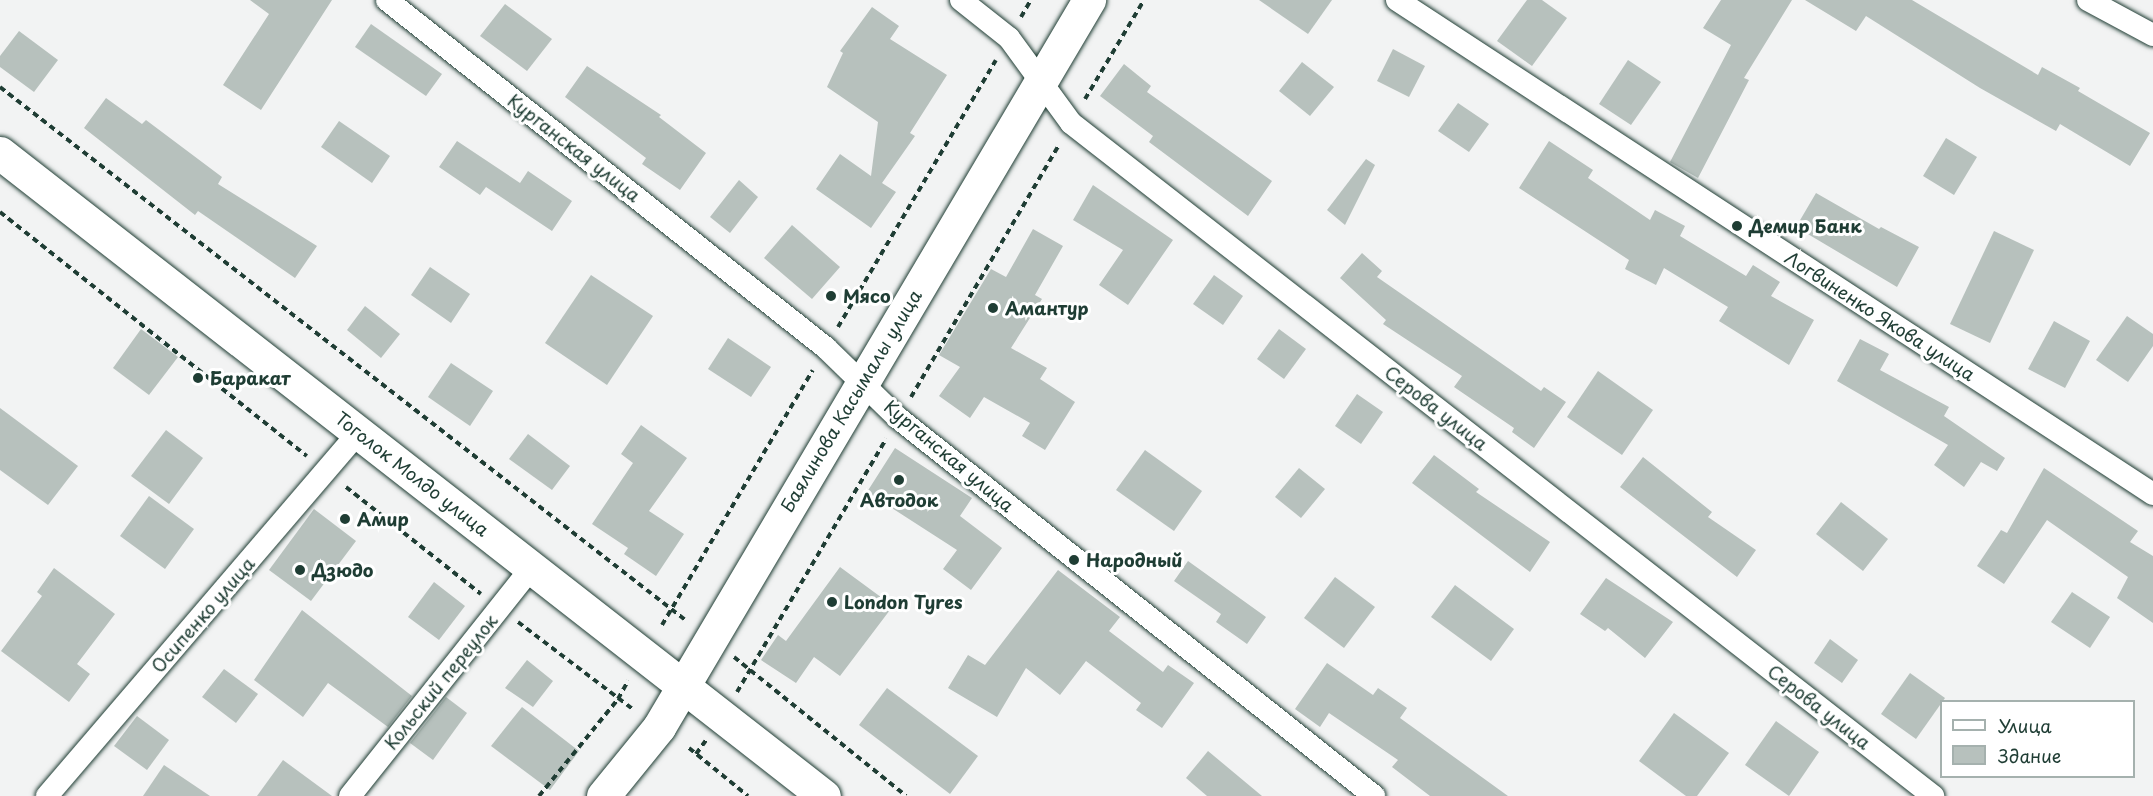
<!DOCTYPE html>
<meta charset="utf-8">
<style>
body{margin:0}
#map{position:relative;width:2153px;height:796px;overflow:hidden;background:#f2f3f3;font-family:"Playpen Sans",sans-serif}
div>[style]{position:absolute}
.building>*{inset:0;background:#b7c1bd}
.path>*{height:4px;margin-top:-2px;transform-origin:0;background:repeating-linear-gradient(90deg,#1f3d34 0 6px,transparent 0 10.5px)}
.roads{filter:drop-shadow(0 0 2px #1f3d34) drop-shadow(0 0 2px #1f3d34)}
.street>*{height:22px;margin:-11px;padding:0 11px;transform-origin:11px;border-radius:11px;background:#fff}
.secondary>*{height:33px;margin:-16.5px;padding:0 16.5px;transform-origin:16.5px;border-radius:16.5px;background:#fff}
.dots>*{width:16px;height:16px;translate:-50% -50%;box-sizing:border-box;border:3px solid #fff;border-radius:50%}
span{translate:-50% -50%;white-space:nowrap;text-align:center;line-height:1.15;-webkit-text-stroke:6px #fff;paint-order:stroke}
.street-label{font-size:18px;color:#1f3d34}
.poi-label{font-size:18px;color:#1f3d34;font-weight:700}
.left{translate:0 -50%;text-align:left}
.legend{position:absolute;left:1940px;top:700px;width:195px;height:78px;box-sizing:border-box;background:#fff;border:2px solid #a5b1ae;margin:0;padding:8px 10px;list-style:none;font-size:18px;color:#1f3d34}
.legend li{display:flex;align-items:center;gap:12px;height:30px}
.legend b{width:30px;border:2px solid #a5b1ae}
</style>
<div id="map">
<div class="building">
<i style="clip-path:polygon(250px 0,332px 0,261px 110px,223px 85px,269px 14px)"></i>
<i style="clip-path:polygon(1259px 0,1332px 0,1308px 34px)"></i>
<i style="clip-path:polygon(1527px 0,1542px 0,1567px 18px,1532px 66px,1497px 41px)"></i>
<i style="clip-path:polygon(1721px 0,1792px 0,1744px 78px,1749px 80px,1698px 178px,1670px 162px,1731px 45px,1703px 28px)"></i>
<i style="clip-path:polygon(1805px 0,1912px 0,2038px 75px,2042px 67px,2080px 88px,2078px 91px,2150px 133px,2130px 166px,2060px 124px,2056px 131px,1980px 88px,1866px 16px,1856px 31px)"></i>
<i style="clip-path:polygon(505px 4px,552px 39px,527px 71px,480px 36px)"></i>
<i style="clip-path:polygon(872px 7px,899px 26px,890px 39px,947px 75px,910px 133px,915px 136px,882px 183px,896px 192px,871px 228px,816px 189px,840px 154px,871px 176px,878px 122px,827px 87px,843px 53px,840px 51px)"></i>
<i style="clip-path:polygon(371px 24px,442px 74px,426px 96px,355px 47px)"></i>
<i style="clip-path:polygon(19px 31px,58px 60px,34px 92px,0 67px,0 56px)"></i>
<i style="clip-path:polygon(1393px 49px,1425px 66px,1409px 97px,1377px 81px)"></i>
<i style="clip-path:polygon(1628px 60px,1661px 82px,1631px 125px,1599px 104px)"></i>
<i style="clip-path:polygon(1302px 62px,1334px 87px,1310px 116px,1279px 91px)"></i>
<i style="clip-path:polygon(1124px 64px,1151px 86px,1147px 92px,1272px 181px,1248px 216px,1149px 142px,1153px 136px,1100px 96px)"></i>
<i style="clip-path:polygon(587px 66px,661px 115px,659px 117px,706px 153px,680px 190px,642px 164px,646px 158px,565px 97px)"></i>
<i style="clip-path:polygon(106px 98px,142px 124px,146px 120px,222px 177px,218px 184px,317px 246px,295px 278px,198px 211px,195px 215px,84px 128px)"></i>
<i style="clip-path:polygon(1458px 103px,1489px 124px,1469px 152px,1438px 131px)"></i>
<i style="clip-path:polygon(339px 121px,390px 156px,372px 183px,321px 147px)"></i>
<i style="clip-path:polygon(1946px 138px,1977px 157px,1954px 195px,1923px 176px)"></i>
<i style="clip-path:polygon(457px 141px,520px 183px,528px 171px,572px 201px,552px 231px,486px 187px,480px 195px,439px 167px)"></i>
<i style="clip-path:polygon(1549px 141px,1593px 170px,1588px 178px,1650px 220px,1655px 210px,1685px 226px,1680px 236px,1746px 276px,1753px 265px,1780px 282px,1771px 296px,1814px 320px,1789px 365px,1719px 321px,1728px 307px,1664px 268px,1656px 285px,1625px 269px,1629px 260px,1519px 188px)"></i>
<i style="clip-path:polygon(1366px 159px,1375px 165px,1345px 225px,1327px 210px)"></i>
<i style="clip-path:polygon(739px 180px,758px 197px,730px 233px,710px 217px)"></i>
<i style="clip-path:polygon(1093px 185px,1173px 240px,1128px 305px,1099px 285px,1123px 250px,1073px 220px)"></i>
<i style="clip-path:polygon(1816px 193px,1879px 229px,1881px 227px,1919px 247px,1897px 287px,1796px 227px)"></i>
<i style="clip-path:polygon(792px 225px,840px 267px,812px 299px,764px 258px)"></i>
<i style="clip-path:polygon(1033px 229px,1063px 246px,1035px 295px,1042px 299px,1011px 348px,1047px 368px,1040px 379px,1075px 402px,1045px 450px,1022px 436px,1030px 423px,984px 397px,970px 418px,939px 396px,960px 367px,939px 355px,991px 269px,1006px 277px)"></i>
<i style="clip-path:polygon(1994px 231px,2034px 250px,1990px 343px,1950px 324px)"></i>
<i style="clip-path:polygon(1362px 253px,1382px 271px,1377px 277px,1541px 391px,1544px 387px,1566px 402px,1534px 448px,1512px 432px,1514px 428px,1454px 387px,1462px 376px,1383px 324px,1386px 320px,1340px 278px)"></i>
<i style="clip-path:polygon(430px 267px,470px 294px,451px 323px,411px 295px)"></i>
<i style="clip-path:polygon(591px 275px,653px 316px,607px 385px,545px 343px)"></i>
<i style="clip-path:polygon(1214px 275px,1243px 296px,1223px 325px,1193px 304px)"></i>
<i style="clip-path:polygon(365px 306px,400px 334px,381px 358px,347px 330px)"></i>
<i style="clip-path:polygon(2127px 316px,2153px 334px,2153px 346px,2128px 382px,2096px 360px)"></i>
<i style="clip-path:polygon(2054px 321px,2090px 341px,2065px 388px,2028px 369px)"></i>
<i style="clip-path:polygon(141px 329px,178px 357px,149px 395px,113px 368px)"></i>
<i style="clip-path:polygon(1279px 329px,1306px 349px,1284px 379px,1257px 359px)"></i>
<i style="clip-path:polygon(728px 338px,771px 367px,751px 397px,708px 369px)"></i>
<i style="clip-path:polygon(1860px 339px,1889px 354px,1880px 370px,1949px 407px,1944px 416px,2005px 458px,1997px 471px,1981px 462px,1964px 487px,1934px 465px,1948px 445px,1837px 381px)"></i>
<i style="clip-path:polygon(451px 363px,493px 391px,470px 426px,428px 397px)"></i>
<i style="clip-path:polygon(1598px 371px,1653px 410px,1622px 455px,1567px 417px)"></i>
<i style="clip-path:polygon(1357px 394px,1383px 412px,1361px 444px,1335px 426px)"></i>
<i style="clip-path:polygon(0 408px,78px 466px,48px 505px,0 470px)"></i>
<i style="clip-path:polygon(641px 425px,687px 458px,649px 511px,684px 534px,656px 576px,624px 554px,628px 548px,592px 524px,633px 463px,621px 454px)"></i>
<i style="clip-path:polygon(166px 430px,203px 458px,169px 504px,131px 476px)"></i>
<i style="clip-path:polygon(528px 434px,570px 466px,552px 490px,509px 459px)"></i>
<i style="clip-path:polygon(895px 448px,972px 498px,960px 516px,1002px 548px,971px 590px,943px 569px,957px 550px,867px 492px)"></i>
<i style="clip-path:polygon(1145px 450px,1202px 491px,1174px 531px,1116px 490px)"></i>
<i style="clip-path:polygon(1434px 455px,1479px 489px,1476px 492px,1550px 542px,1530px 572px,1412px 483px)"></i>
<i style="clip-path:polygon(1643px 457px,1712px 512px,1708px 517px,1756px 550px,1737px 577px,1620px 487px)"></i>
<i style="clip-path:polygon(1299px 468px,1325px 489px,1301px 518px,1275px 497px)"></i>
<i style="clip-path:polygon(2044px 468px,2138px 531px,2130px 542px,2153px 556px,2153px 623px,2117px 598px,2128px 577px,2047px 520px,2004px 584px,1977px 566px,2001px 530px,2007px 533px)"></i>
<i style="clip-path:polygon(149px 496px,194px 529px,165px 569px,120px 536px)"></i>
<i style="clip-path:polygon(1841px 502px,1888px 539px,1863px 571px,1816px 534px)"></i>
<i style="clip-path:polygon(314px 509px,356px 541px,311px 601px,269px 570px)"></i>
<i style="clip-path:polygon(1188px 561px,1266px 617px,1247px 644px,1216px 622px,1221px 614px,1174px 581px)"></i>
<i style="clip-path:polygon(840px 567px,893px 606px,840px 676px,814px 657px,796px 683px,761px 660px,778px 635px,786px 641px)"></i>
<i style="clip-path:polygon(54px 568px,115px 614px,77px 664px,90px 674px,69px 702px,1px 651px,42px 596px,37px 592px)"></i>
<i style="clip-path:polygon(1058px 570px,1120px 617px,1109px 631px,1163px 672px,1168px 665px,1194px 683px,1162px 728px,1136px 710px,1141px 703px,1086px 661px,1060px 695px,1026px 668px,997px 717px,948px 688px,968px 655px,985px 665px)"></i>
<i style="clip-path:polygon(1335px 577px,1375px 607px,1344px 648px,1304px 618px)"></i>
<i style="clip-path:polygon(1606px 578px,1673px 622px,1645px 658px,1608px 628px,1605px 631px,1580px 614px)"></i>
<i style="clip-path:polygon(434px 582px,465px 606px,439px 640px,408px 617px)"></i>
<i style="clip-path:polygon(1455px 585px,1514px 629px,1491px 661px,1431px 617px)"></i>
<i style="clip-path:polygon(2072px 592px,2110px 617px,2090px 648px,2051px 622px)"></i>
<i style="clip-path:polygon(302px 610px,412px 696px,388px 727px,328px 683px,303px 717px,254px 680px)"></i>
<i style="clip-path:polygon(1830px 639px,1858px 660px,1842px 683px,1814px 663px)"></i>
<i style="clip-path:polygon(527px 660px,553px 681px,533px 707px,505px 688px)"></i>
<i style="clip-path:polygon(1327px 663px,1373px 695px,1378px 688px,1407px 708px,1400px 718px,1508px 796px,1430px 796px,1392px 767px,1398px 760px,1329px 713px,1320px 727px,1295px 709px)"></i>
<i style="clip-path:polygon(224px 669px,258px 694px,236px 723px,202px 697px)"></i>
<i style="clip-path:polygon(1910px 673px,1945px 698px,1916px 739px,1881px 714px)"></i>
<i style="clip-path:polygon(887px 688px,978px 756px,950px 794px,859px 725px)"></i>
<i style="clip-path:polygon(446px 697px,467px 713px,433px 760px,410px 743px)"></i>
<i style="clip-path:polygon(522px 707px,579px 751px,550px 790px,491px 746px)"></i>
<i style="clip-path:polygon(1674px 713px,1729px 753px,1697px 796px,1686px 796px,1639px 761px)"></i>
<i style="clip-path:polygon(137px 716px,169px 740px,147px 770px,114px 746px)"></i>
<i style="clip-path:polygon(1776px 721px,1819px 752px,1789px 796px,1745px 765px)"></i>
<i style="clip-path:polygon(1208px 751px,1262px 796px,1207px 796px,1186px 778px)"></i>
<i style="clip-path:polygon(283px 760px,332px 796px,257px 796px)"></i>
<i style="clip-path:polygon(164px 765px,210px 796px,143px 796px)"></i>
</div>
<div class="path">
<i style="left:1021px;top:17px;width:20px;rotate:-60deg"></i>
<i style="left:0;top:87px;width:867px;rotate:37.87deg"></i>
<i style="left:1085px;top:99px;width:115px;rotate:-59.2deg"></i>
<i style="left:0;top:212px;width:392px;rotate:38.5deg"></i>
<i style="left:838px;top:327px;width:310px;rotate:-59.4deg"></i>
<i style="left:911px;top:397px;width:292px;rotate:-59.6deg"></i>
<i style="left:346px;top:487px;width:172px;rotate:38.4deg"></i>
<i style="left:518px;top:622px;width:146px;rotate:37.2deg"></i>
<i style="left:662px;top:625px;width:296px;rotate:-59.4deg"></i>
<i style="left:734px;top:657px;width:221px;rotate:38.9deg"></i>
<i style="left:737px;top:692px;width:294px;rotate:-59.5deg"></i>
<i style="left:689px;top:748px;width:76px;rotate:39.1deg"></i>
<i style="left:696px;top:754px;width:17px;rotate:-54deg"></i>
<i style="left:539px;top:796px;width:125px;rotate:-50.8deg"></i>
<i style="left:618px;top:699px;width:21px;rotate:-61deg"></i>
</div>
<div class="roads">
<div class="street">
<i style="left:387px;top:0;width:560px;rotate:38.4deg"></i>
<i style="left:826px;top:348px;width:100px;rotate:44.2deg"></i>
<i style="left:898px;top:418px;width:608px;rotate:38.45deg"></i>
<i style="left:961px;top:0;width:61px;rotate:38.4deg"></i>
<i style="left:1009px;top:38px;width:105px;rotate:53.9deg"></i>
<i style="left:1071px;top:123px;width:1094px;rotate:37.98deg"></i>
<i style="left:1397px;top:0;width:903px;rotate:33.16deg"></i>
<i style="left:2088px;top:0;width:74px;rotate:28.3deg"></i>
<i style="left:47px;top:796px;width:479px;rotate:-49.4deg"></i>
<i style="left:350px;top:796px;width:293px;rotate:-51.5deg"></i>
</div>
<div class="secondary">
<i style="left:0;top:153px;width:1045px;rotate:37.97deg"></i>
<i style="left:603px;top:796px;width:89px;rotate:-50.9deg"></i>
<i style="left:659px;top:727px;width:845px;rotate:-59.4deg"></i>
</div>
</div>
<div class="dots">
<i style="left:1737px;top:226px;background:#1f3d34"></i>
<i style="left:831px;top:296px;background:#1f3d34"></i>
<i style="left:993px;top:308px;background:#1f3d34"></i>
<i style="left:198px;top:378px;background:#1f3d34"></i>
<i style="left:899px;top:480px;background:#1f3d34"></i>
<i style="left:345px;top:519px;background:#1f3d34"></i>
<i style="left:1074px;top:560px;background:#1f3d34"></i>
<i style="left:300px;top:570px;background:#1f3d34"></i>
<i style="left:832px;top:602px;background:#1f3d34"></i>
</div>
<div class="street-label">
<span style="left:574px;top:148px;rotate:38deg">Курганская улица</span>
<span style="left:1880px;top:316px;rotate:33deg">Логвиненко Якова улица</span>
<span style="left:851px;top:401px;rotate:-59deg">Баялинова Касымалы улица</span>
<span style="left:1436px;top:408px;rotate:38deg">Серова улица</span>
<span style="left:949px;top:456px;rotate:40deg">Курганская улица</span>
<span style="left:412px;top:474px;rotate:38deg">Тоголок Молдо улица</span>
<span style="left:203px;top:615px;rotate:-49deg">Осипенко улица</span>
<span style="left:441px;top:682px;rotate:-51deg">Кольский переулок</span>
<span style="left:1819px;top:707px;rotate:38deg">Серова улица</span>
</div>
<div class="poi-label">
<span class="left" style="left:1749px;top:226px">Демир Банк</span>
<span class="left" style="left:843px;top:296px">Мясо</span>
<span class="left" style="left:1005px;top:308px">Амантур</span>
<span class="left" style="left:210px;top:378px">Баракат</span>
<span style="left:899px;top:500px">Автодок</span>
<span class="left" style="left:357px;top:519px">Амир</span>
<span class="left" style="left:1086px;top:560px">Народный</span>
<span class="left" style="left:312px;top:570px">Дзюдо</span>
<span class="left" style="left:844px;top:602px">London Tyres</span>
</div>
<ul class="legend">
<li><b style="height:8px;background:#fff"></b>Улица</li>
<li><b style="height:16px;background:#b7c1bd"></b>Здание</li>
</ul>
</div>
